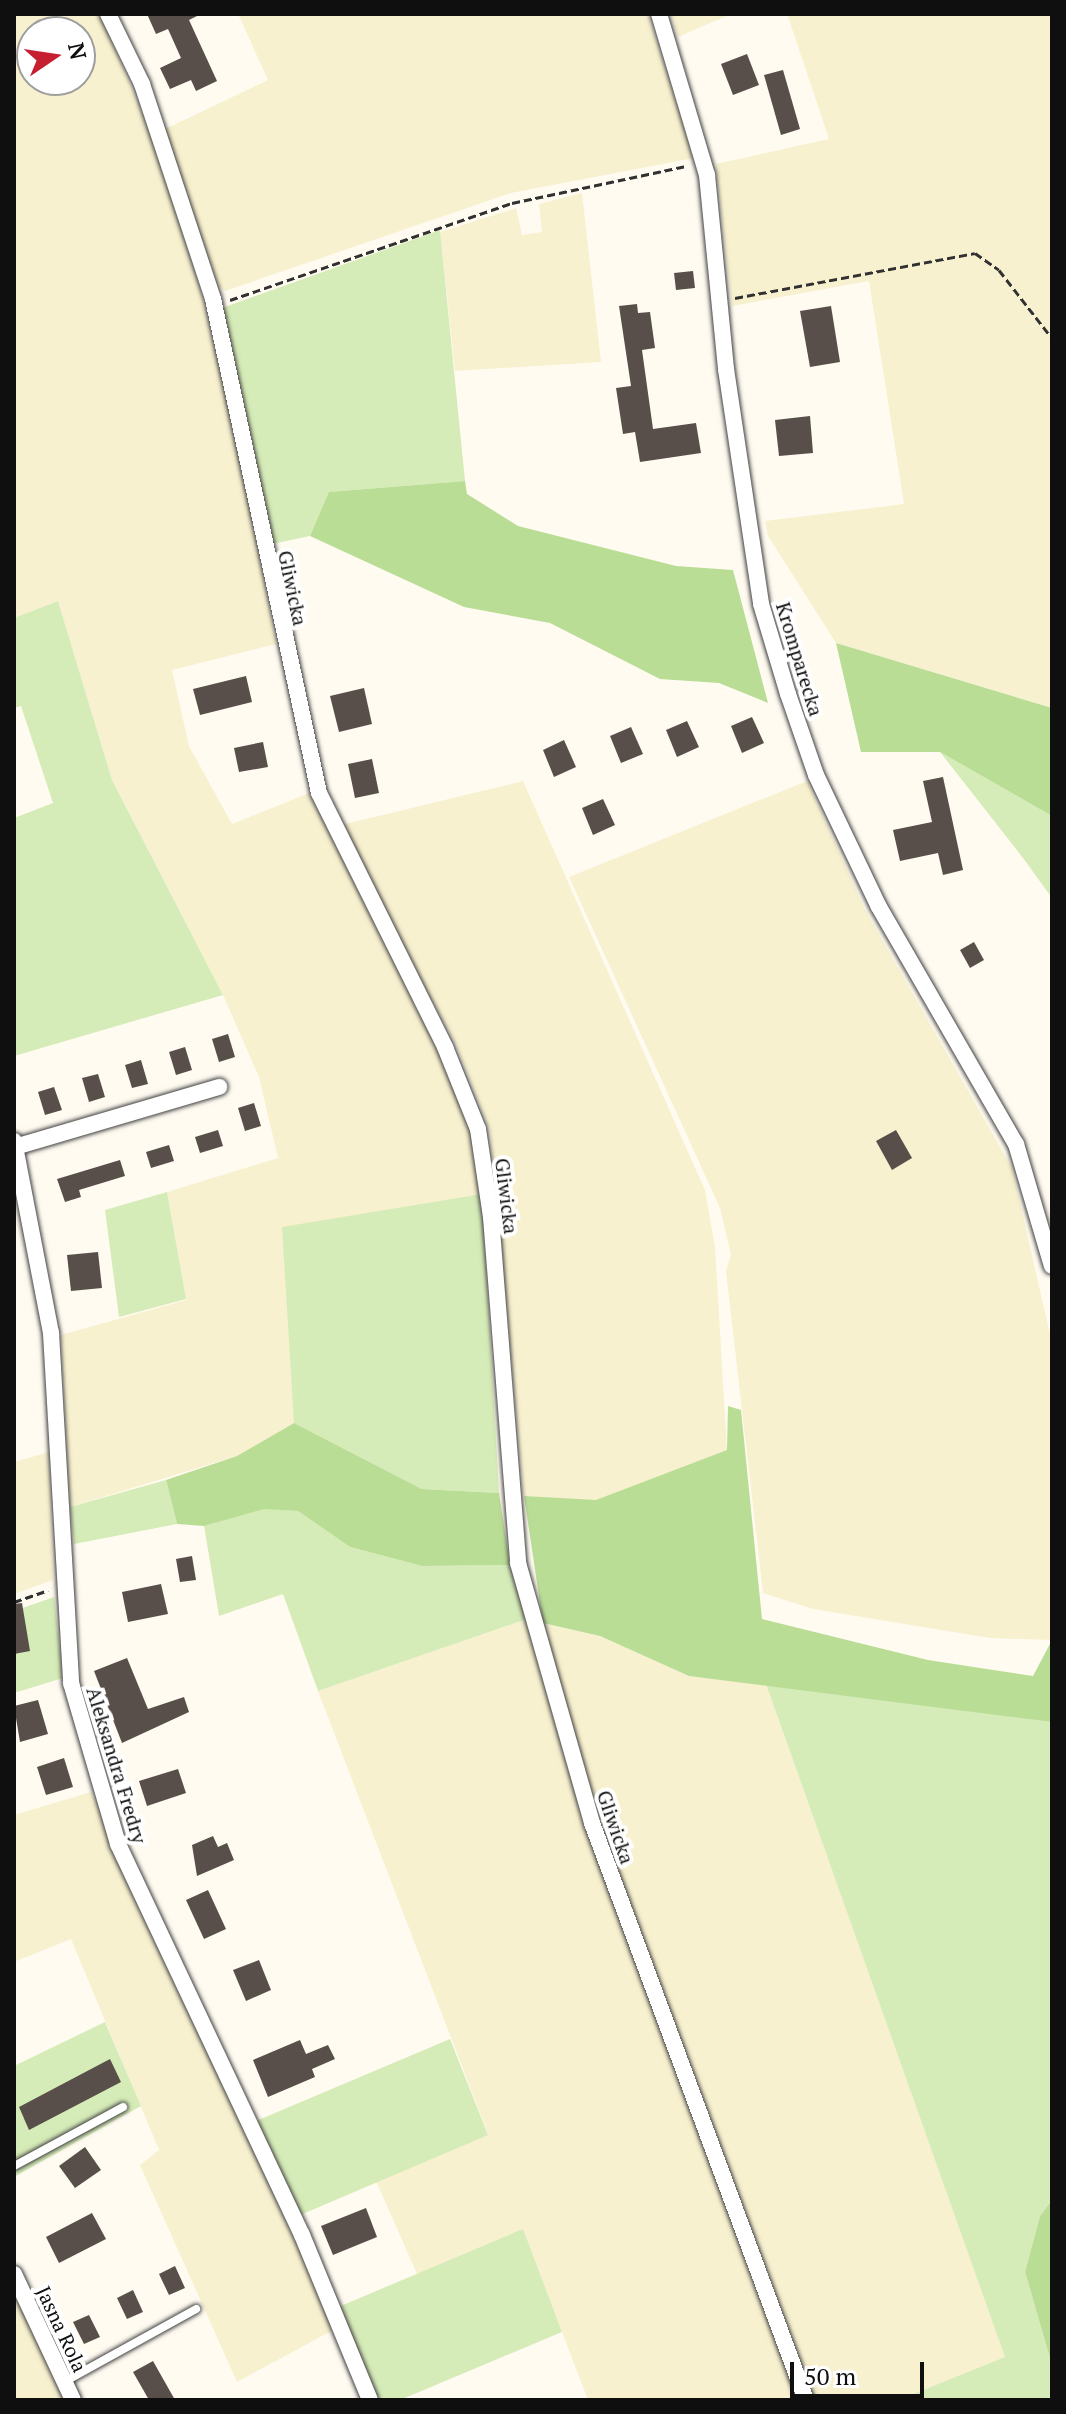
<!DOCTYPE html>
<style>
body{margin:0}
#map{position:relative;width:1066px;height:2414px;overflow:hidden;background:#fffbf1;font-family:"PT Serif",serif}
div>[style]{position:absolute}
.farmland>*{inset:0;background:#f7f1cf}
.green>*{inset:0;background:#d6ecb8}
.forest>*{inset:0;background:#badd96}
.building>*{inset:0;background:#584f4a}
.path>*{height:3px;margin-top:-1.5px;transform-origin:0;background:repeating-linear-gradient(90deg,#313131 0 8px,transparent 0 12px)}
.roads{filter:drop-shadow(0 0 2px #424242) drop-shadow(0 0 2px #424242)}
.lane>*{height:8px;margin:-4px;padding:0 4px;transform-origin:4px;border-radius:4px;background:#fff}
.street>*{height:16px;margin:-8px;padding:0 8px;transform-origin:8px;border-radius:8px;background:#fff}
span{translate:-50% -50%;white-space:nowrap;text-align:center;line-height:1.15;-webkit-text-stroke:8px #fff;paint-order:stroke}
.street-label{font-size:20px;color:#0f0f0f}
.frame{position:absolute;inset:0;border:16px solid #0f0f0f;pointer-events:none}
.north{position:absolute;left:16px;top:16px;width:80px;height:80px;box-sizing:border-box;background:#fff;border:2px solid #9f9f9f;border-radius:50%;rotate:77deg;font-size:22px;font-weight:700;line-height:32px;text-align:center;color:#0f0f0f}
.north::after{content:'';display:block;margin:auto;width:28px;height:36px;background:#c61f31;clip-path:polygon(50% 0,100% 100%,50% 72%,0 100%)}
.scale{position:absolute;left:790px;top:2362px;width:134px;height:36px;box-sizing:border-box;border:4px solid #0f0f0f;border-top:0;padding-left:10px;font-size:24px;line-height:28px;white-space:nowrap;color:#0f0f0f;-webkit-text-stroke:6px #fff;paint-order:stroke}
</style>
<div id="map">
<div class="farmland">
<i style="clip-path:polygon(evenodd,14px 14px,100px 14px,177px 194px,236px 435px,276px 644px,172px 670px,189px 746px,232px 824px,309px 793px,438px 1049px,471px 1130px,482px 1194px,296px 1388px,294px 1423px,237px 1456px,70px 1507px,61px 1335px,186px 1300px,167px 1192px,278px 1158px,259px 1077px,223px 995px,112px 780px,58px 601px,14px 618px,14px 14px,32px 32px,80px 32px,80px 80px,32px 80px,32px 32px)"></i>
<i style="clip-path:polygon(238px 14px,648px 14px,694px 158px,511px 193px,225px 291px,219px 287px,163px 130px,268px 80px)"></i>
<i style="clip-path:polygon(671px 14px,731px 14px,678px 37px)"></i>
<i style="clip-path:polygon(787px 14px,1052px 14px,1052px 708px,836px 643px,768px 536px,765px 521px,904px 504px,869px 281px,732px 306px,716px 164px,829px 139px)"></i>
<i style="clip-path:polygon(582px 193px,601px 362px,455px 371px,440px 232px,516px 208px,522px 235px,542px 232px,539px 204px)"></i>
<i style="clip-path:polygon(523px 781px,705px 1190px,715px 1247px,727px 1450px,596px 1501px,524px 1496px,490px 1131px,456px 1044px,337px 826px)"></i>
<i style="clip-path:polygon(807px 781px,865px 910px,1012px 1168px,1052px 1343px,1052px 1640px,990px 1638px,813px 1609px,763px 1593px,726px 1271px,731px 1255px,720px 1208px,569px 877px)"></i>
<i style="clip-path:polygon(49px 1452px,53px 1580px,14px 1594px,14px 1462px)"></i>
<i style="clip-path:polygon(527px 1619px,802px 2400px,588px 2400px,523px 2230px,417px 2274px,376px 2181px,488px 2134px,318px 1691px)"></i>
<i style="clip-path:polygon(543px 1623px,600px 1636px,689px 1676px,766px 1684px,1006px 2358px,899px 2400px,815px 2400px,600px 1820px)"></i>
<i style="clip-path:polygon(91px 1792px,335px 2329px,237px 2382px,140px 2165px,159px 2150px,71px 1939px,14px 1962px,14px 1815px)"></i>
<i style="clip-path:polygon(14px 2294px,64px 2400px,14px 2400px)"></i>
</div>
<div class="green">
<i style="clip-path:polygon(440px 230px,465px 481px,330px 492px,310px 536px,272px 544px,222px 308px)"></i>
<i style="clip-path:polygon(58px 601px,112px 780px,223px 995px,14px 1056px,14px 818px,53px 803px,21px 706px,14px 708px,14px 618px)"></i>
<i style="clip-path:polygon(940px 752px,1052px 816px,1052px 898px,1023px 858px)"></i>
<i style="clip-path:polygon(167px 1192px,186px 1299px,119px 1317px,105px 1210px)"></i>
<i style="clip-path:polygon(482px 1194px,499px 1493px,422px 1489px,294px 1423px,282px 1227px)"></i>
<i style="clip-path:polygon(166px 1480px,177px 1524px,74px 1544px,70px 1507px)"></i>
<i style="clip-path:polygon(264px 1508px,298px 1511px,350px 1547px,422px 1566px,510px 1565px,527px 1619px,318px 1691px,283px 1594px,219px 1616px,204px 1526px)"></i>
<i style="clip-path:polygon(54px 1597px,63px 1678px,14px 1693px,14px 1611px)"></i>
<i style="clip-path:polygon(766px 1684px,1052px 1722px,1052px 2200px,1040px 2216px,1025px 2272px,1052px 2365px,1052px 2400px,899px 2400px,1005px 2357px)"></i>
<i style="clip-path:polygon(105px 2022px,141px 2106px,14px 2177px,14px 2066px)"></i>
<i style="clip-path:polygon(450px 2039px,488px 2135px,298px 2216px,256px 2121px)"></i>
<i style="clip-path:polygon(523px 2229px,562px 2332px,400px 2400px,374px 2400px,336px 2308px)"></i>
</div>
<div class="forest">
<i style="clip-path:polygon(465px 481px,467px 494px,518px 526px,676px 566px,733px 570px,768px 703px,719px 683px,660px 679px,550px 623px,464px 607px,310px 536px,329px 492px)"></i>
<i style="clip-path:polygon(836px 643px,1052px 708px,1052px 816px,940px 752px,861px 752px)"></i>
<i style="clip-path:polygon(728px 1406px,741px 1410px,762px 1619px,928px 1660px,1033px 1676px,1052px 1640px,1052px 1722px,689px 1676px,600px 1636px,543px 1623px,524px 1496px,596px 1500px,727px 1450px)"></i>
<i style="clip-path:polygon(294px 1423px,422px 1489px,499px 1493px,510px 1565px,422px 1566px,350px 1547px,298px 1511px,264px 1509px,204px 1526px,177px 1524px,166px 1480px,237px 1456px)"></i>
<i style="clip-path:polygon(1052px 2200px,1052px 2365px,1025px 2272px,1040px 2216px)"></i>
</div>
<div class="building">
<i style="clip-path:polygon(147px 14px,201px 14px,189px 20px,217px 81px,196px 91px,191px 80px,170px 89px,160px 68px,181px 58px,168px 29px,156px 34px)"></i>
<i style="clip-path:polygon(747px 54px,759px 85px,733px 95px,721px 64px)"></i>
<i style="clip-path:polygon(783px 70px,800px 129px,781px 135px,764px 75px)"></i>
<i style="clip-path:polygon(693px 271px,695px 288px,676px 290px,674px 273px)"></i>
<i style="clip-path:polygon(637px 304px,638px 313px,650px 312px,655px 348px,642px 350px,653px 429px,696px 423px,701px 453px,640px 462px,635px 432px,623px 434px,616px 388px,631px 386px,619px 306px)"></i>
<i style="clip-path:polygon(831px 306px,840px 362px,810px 367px,800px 311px)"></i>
<i style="clip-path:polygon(810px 416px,813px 453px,779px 456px,775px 420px)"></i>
<i style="clip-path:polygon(246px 676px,252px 702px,200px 715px,193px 689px)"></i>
<i style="clip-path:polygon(364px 688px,372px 724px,339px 732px,330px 696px)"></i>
<i style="clip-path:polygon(752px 717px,764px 743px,742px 753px,731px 726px)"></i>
<i style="clip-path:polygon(687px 721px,699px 747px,677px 757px,666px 730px)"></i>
<i style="clip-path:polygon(631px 727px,643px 754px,621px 763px,610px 736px)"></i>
<i style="clip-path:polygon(564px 740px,576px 767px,554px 777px,543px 750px)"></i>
<i style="clip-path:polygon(263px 742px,268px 767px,239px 772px,234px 748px)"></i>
<i style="clip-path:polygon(372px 759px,379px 793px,355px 798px,348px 764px)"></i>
<i style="clip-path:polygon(943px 777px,963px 870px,943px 875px,938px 853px,900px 861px,893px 830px,932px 822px,923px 781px)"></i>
<i style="clip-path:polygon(603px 799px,615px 825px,593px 835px,582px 808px)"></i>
<i style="clip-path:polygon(974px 942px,984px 960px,970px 968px,960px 950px)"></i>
<i style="clip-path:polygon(228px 1034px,235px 1057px,219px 1062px,212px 1039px)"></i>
<i style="clip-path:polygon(185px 1047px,192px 1070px,176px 1075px,169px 1052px)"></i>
<i style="clip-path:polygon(141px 1060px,148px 1084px,132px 1088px,125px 1065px)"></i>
<i style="clip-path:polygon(98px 1074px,105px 1097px,89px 1102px,82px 1078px)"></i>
<i style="clip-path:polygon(54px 1087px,62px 1110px,45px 1115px,38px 1092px)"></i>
<i style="clip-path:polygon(254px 1103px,261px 1126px,245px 1131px,238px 1108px)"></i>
<i style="clip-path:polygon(218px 1130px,223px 1146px,200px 1153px,195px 1137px)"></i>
<i style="clip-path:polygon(896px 1130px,912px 1158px,892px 1170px,876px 1141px)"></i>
<i style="clip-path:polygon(169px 1145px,174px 1161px,151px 1168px,146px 1152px)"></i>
<i style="clip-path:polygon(120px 1160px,125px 1176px,79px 1190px,81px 1197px,65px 1202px,57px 1179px)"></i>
<i style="clip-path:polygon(98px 1252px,102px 1288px,71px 1291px,67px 1255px)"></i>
<i style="clip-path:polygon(192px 1556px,196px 1580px,180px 1582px,176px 1559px)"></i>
<i style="clip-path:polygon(161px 1584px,168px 1614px,128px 1622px,122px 1592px)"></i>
<i style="clip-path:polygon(22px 1603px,30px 1651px,14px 1654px,14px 1604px)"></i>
<i style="clip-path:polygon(127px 1658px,148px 1709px,184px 1697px,189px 1712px,122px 1743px,94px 1671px)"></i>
<i style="clip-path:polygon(38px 1700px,48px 1734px,20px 1742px,14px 1706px)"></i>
<i style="clip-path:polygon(64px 1758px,73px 1787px,46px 1795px,37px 1767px)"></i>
<i style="clip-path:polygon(178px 1769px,186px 1793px,147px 1806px,139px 1781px)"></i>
<i style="clip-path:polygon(213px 1836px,218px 1847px,227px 1843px,234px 1860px,197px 1876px,192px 1845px)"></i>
<i style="clip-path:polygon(208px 1890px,226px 1929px,204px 1939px,186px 1900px)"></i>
<i style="clip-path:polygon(259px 1960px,271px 1990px,246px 2001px,233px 1970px)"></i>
<i style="clip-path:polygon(300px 2040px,306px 2054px,328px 2045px,335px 2059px,312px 2069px,315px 2077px,268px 2097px,253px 2060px)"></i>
<i style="clip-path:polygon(110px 2059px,121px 2082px,29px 2130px,19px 2107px)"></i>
<i style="clip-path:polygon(85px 2147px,101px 2170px,75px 2188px,59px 2166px)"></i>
<i style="clip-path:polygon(366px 2208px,377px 2237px,333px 2255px,321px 2226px)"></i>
<i style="clip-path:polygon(92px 2213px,106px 2239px,59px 2263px,46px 2237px)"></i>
<i style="clip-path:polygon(175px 2266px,185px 2288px,169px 2295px,159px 2274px)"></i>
<i style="clip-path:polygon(133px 2290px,143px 2312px,127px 2319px,117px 2298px)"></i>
<i style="clip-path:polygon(89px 2315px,100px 2337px,84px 2344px,73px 2322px)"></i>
<i style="clip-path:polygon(153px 2361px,175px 2400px,149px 2400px,133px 2372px)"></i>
</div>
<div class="path">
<i style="left:735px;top:298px;width:244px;rotate:-10.6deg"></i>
<i style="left:975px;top:253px;width:29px;rotate:35deg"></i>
<i style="left:999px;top:270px;width:86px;rotate:52.1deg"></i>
<i style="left:230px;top:300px;width:298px;rotate:-19deg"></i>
<i style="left:512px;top:203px;width:178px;rotate:-12deg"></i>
<i style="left:14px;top:1602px;width:36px;rotate:-19deg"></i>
</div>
<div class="roads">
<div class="lane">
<i style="left:14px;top:2166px;width:124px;rotate:-28.4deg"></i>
<i style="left:64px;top:2382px;width:151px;rotate:-28.9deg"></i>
</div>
<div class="street">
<i style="left:108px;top:14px;width:78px;rotate:64.1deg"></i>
<i style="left:142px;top:84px;width:226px;rotate:71.7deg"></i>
<i style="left:213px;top:299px;width:505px;rotate:77.89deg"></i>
<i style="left:319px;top:793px;width:284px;rotate:63.6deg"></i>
<i style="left:445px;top:1047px;width:88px;rotate:68.1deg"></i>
<i style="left:478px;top:1129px;width:89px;rotate:81.6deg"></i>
<i style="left:491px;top:1217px;width:347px;rotate:85.5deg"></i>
<i style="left:518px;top:1563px;width:270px;rotate:74.1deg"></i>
<i style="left:592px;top:1823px;width:615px;rotate:69.65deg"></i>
<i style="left:659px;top:14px;width:168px;rotate:73.4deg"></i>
<i style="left:707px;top:175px;width:195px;rotate:84.4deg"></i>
<i style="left:726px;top:369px;width:238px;rotate:81.5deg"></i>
<i style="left:761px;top:604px;width:94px;rotate:73.3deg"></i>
<i style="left:788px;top:694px;width:86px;rotate:70.9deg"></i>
<i style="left:816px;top:775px;width:146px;rotate:64.5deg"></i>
<i style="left:879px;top:907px;width:274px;rotate:60deg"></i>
<i style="left:1016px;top:1144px;width:127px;rotate:73.6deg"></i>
<i style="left:14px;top:1141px;width:196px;rotate:79.1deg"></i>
<i style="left:51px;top:1333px;width:351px;rotate:86.7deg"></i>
<i style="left:71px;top:1683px;width:168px;rotate:73.7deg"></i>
<i style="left:118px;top:1844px;width:432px;rotate:64.8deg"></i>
<i style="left:302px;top:2235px;width:178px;rotate:67.6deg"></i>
<i style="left:15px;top:1147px;width:213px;rotate:-16.4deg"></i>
<i style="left:14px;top:2274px;width:139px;rotate:64.9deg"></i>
</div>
</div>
<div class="street-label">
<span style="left:293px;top:588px;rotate:78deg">Gliwicka</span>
<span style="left:800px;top:659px;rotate:73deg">Kromparecka</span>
<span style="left:507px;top:1196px;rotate:83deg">Gliwicka</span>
<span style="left:117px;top:1765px;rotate:73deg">Aleksandra Fredry</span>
<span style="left:616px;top:1827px;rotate:71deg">Gliwicka</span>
<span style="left:62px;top:2329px;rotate:65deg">Jasna Rola</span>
</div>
<div class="frame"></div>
<div class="north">N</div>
<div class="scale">50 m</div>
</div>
